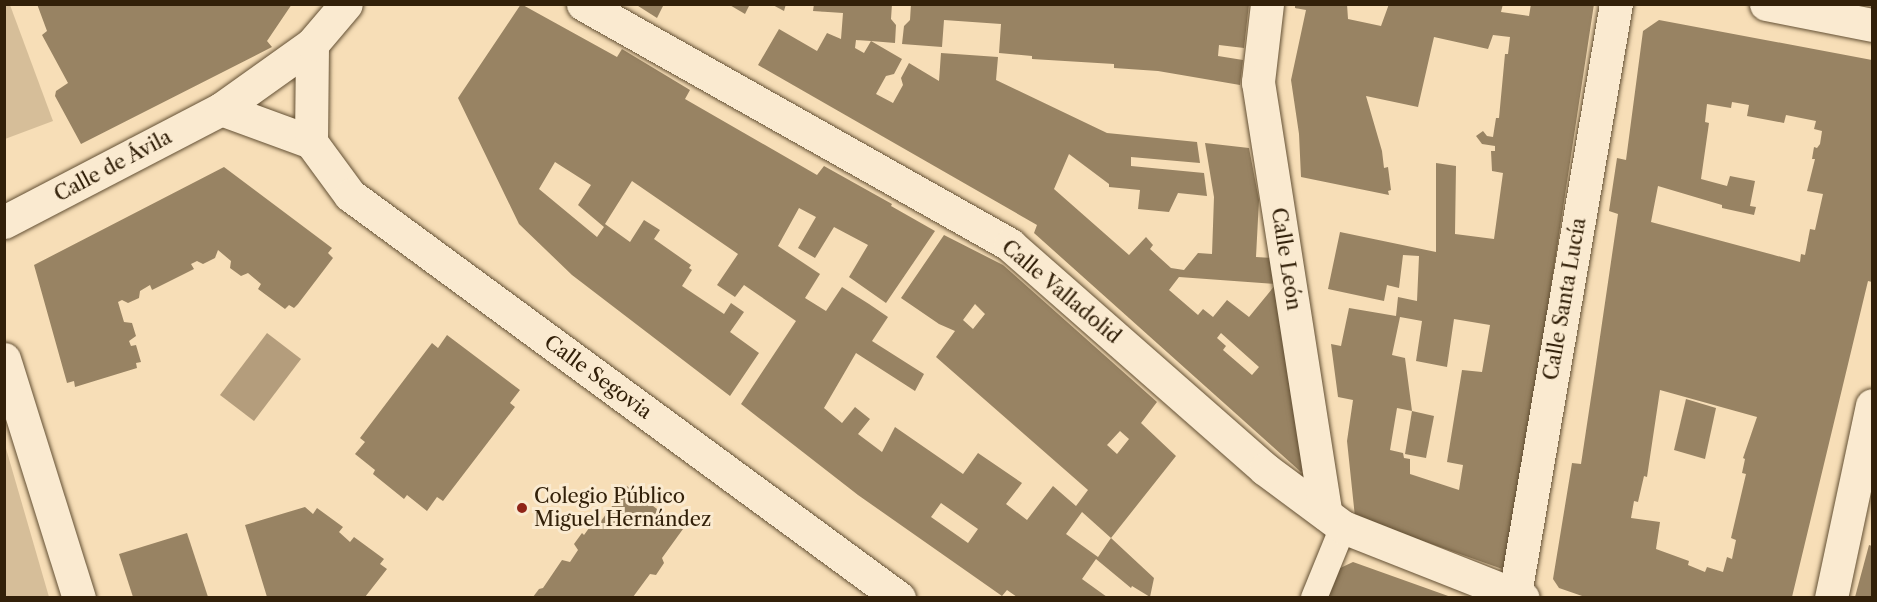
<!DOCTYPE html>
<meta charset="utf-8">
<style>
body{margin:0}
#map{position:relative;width:1877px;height:602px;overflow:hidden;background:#f7deb7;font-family:"Libre Caslon Text",serif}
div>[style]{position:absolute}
.green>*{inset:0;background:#d6be99}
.water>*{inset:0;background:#b49d7c}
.building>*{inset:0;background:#988363}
.roads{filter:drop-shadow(0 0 2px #635034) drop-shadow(0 0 2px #635034)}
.pedestrian>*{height:26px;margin:-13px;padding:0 13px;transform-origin:13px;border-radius:13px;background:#faead0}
.minor>*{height:33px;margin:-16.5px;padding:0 16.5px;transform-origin:16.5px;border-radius:16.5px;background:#faead0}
.dots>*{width:16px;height:16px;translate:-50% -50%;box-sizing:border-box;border:3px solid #faead0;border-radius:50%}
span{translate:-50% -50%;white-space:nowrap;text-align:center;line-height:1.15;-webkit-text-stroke:6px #faead0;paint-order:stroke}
.street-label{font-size:20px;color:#322009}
.poi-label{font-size:20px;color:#322009}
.left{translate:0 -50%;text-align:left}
.frame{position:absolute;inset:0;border:6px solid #322009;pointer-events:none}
</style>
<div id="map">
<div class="green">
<i style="clip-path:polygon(4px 5px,10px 5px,53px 121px,5px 139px)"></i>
<i style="clip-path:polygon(5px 445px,49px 597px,5px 597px)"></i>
</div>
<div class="water">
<i style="clip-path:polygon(267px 333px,301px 359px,254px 421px,220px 395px)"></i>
</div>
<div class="building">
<i style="clip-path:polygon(37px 4px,292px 4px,267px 41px,272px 47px,81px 144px,55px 96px,56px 91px,68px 83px,42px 35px,47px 31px)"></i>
<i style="clip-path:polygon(evenodd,521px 4px,617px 57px,622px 49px,690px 90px,685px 99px,817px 175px,824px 166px,892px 204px,891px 206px,935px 231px,886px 303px,849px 277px,868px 245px,834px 227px,815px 258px,798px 248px,816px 217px,799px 208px,778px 246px,820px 274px,805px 298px,826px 311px,842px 287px,869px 304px,888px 317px,872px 341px,924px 374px,915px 391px,856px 353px,824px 408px,842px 423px,855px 407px,870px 419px,858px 434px,882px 452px,895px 427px,963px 474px,978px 453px,1022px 483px,1006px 504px,1027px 520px,1053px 486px,1076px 506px,1088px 490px,936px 357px,955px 331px,939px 324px,901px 298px,944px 235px,1003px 265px,1157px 402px,1141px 423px,1176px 456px,1111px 538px,1154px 578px,1150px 597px,1132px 586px,1131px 588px,1096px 559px,1082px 579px,1107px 597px,1017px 597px,1007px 590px,1002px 596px,858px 495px,741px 404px,796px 321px,744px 285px,735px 297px,717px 285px,738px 254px,632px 181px,605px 224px,630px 242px,644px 220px,660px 230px,654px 239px,691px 265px,689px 268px,692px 270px,682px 286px,724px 314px,731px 303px,744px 312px,730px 332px,759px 353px,730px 396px,572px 275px,519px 224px,458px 98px,521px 4px,555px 162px,591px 185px,578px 205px,604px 227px,597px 237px,539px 189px,555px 162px,521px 4px,975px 304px,985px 314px,973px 329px,963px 320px,975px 304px,521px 4px,1120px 431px,1129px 439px,1117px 454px,1107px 445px,1120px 431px,521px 4px,941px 503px,978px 529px,968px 543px,931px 517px,941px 503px,521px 4px,1082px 512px,1111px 538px,1098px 557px,1066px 534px,1082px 512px)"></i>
<i style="clip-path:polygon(635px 4px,664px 4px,657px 18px)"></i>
<i style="clip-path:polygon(728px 4px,750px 4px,745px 14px)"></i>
<i style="clip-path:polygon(771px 4px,786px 4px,784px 11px)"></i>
<i style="clip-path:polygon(evenodd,814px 4px,892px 4px,891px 19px,896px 25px,895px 43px,871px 41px,856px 40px,855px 48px,864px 53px,871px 41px,902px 59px,894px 74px,886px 76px,876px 94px,893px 103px,903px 85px,901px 78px,909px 63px,939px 81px,941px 53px,998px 57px,996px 80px,1107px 133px,1197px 142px,1200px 163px,1131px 157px,1131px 166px,1204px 173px,1207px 196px,1178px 193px,1169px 212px,1138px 209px,1140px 190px,1109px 187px,1109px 184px,1069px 154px,1054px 189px,1129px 255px,1146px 237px,1153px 245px,1150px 249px,1171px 268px,1184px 270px,1198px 253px,1212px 254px,1214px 197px,1205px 143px,1249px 148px,1259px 200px,1256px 257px,1272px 258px,1276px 284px,1179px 277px,1169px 290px,1198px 315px,1203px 309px,1213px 317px,1227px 300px,1249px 317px,1276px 284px,1311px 466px,1301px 472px,1034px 233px,1037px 225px,758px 65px,779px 29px,817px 51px,827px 33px,841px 39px,843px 13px,813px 11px,814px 4px,1221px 333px,1259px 367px,1252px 375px,1223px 350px,1226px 346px,1217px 338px,1221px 333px)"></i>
<i style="clip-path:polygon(911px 4px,1249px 4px,1244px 48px,1219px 45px,1218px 56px,1243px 60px,1240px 85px,1158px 71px,1114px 68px,1114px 64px,1032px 59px,1032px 56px,999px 53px,1001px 24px,944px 20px,942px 47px,902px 44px,904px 26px,910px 20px)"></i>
<i style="clip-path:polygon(evenodd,1295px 4px,1347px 4px,1348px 19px,1381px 26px,1389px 4px,1503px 4px,1501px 12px,1529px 16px,1531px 4px,1594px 4px,1508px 571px,1355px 517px,1347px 441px,1353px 400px,1338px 397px,1331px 344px,1341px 346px,1349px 308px,1396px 316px,1398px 297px,1417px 301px,1419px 256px,1403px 255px,1399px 288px,1387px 285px,1384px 301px,1328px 289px,1340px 232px,1436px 252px,1436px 163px,1456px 166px,1455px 234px,1494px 239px,1503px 173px,1492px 171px,1491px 151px,1495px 151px,1495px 146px,1482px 144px,1476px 136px,1483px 131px,1487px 136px,1493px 137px,1496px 118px,1499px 118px,1505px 54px,1508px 54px,1510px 37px,1493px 35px,1488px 49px,1434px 37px,1418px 107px,1366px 96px,1382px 151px,1384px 168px,1388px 167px,1391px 190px,1388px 191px,1389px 195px,1301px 177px,1299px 134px,1291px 80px,1306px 10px,1295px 8px,1295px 4px,1400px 317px,1422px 321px,1416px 361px,1447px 367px,1454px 319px,1490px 325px,1482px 372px,1462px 370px,1447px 462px,1463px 465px,1459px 490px,1410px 474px,1410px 459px,1404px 458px,1403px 453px,1390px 450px,1397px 408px,1412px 411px,1405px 358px,1392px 355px,1400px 317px)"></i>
<i style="clip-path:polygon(evenodd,1659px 20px,1872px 60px,1872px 282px,1868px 281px,1792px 597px,1585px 597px,1559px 588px,1553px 579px,1572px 463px,1581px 464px,1595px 371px,1618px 214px,1609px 211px,1617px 158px,1626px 160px,1643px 31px,1659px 20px,1732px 102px,1749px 105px,1747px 116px,1784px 123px,1786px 115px,1816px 121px,1814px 129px,1822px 131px,1820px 144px,1817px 148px,1814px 147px,1812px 159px,1815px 159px,1807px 191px,1823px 194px,1815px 230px,1810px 229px,1805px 255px,1801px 254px,1800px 262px,1651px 222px,1658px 186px,1722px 205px,1722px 208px,1754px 215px,1756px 207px,1750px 206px,1755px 181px,1730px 176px,1727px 186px,1701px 179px,1709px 123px,1705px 122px,1707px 104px,1731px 108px,1732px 102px,1659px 20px,1660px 390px,1757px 417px,1743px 458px,1745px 459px,1742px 473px,1746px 474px,1731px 538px,1736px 540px,1732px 559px,1727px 557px,1723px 572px,1707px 567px,1705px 572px,1688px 565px,1689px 561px,1656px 549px,1660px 522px,1631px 518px,1634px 501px,1638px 502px,1644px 476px,1647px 477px,1660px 390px)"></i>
<i style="clip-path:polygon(224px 167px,332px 248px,328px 253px,333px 258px,298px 304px,294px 308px,289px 305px,285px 309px,258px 289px,261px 284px,248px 273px,241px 276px,230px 268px,231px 261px,218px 250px,215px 258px,203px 264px,197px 261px,191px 264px,194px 269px,152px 290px,150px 285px,140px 291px,139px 298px,128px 303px,122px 300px,118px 302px,124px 322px,132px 323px,136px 336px,129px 341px,131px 346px,136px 345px,141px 362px,136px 363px,137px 368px,75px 387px,74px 381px,67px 383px,34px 265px)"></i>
<i style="clip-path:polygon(447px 335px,520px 390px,510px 403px,515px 407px,443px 501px,437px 497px,427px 511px,407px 495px,404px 499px,373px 474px,375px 470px,355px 454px,365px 442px,360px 438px,432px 343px,438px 348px)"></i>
<i style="clip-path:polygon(1686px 399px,1716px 408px,1705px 459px,1674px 450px)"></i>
<i style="clip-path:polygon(1412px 411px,1434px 416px,1426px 458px,1405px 454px)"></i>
<i style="clip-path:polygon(627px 486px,683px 529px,662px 558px,664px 563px,656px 575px,650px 574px,633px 597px,533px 597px,539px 589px,543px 588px,562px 560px,570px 562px,578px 550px,574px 544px,582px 533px,584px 535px,597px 517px,601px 521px)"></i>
<i style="clip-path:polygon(305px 507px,313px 514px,317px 508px,343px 527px,339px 532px,350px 542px,354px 537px,384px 559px,380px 564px,387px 569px,365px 597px,267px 597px,245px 525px)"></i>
<i style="clip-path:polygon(187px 533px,208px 597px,133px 597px,119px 554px)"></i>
<i style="clip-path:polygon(1869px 545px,1872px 546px,1872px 597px,1855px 597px)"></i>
<i style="clip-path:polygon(1353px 562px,1451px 597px,1324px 597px,1336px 570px)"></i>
</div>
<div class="roads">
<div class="pedestrian">
<i style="left:1314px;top:598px;width:77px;rotate:-67.8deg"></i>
</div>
<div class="minor">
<i style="left:583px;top:4px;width:490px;rotate:29.4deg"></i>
<i style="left:1010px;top:245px;width:339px;rotate:41.3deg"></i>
<i style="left:1265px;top:469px;width:97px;rotate:36.6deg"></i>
<i style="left:1343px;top:527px;width:193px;rotate:21.5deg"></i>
<i style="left:1267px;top:4px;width:79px;rotate:96.6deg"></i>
<i style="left:1258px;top:82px;width:437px;rotate:81.1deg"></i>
<i style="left:1766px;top:4px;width:108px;rotate:11.2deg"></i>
<i style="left:221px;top:109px;width:96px;rotate:20.1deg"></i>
<i style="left:311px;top:142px;width:66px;rotate:53.7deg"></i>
<i style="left:350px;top:195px;width:681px;rotate:36.28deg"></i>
<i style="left:311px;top:142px;width:98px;rotate:-89.4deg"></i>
<i style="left:4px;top:222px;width:245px;rotate:-27.5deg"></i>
<i style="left:221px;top:109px;width:112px;rotate:-35.5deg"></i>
<i style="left:312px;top:44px;width:52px;rotate:-49.6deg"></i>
<i style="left:4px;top:359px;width:250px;rotate:72.6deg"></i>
<i style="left:1515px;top:594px;width:599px;rotate:-80.29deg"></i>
<i style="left:1831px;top:598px;width:197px;rotate:-78deg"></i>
</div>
</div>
<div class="dots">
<i style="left:522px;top:508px;background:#8f2418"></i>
</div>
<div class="street-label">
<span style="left:113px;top:166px;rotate:-28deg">Calle de Ávila</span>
<span style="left:1286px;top:259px;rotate:81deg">Calle León</span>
<span style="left:1061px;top:292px;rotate:40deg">Calle Valladolid</span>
<span style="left:1565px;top:299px;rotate:-80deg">Calle Santa Lucía</span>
<span style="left:598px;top:377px;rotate:36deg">Calle Segovia</span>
</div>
<div class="poi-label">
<span class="left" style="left:534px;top:508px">Colegio Público<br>Miguel Hernández</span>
</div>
<div class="frame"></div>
</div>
